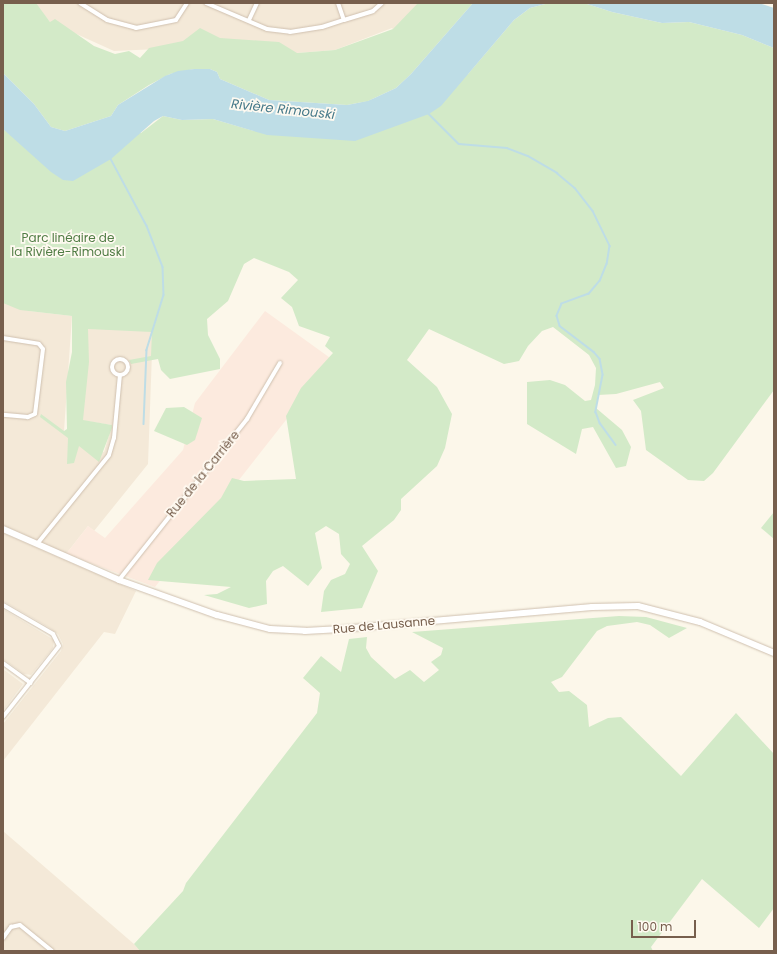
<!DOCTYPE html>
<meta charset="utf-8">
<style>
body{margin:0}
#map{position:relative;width:777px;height:954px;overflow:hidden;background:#fcf7ea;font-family:Poppins,sans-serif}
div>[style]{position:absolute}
.residential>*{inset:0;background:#f4e9d8}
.commercial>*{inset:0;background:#fceade}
.green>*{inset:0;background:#d3eac8}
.water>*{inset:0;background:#bedde6}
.stream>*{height:1.5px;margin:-0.75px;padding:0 0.75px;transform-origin:0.75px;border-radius:0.75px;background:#bedde6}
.roads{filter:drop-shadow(0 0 1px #cfc0af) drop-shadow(0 0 1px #cfc0af)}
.street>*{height:4px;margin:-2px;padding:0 2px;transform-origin:2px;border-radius:2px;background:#fff}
.street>.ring{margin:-2px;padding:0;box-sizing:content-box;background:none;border:4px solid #fff;border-radius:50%}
.secondary>*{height:6px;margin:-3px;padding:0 3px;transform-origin:3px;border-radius:3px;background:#fff}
span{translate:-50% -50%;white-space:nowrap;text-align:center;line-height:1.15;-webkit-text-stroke:3.5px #fffaf1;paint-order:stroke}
.park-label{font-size:12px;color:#517d45}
.street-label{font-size:12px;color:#775f4d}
.water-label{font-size:13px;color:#477a8a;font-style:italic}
.frame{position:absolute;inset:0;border:4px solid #775f4d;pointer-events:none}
.scale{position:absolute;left:631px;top:920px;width:65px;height:18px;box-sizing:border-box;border:2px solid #775f4d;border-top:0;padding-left:5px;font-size:12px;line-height:14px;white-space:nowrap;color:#775f4d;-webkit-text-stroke:3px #fffaf1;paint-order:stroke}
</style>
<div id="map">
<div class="residential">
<i style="clip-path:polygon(35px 3px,432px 3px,401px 41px,392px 28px,335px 50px,296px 53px,158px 49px,114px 51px,50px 22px)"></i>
<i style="clip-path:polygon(3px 301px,29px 311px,72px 316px,64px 431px,104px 452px,112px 425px,79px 420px,86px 318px,153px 325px,148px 464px,94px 531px,88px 526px,66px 554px,3px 525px)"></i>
<i style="clip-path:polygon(3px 533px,136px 591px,115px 634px,104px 632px,3px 761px,3px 724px,61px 651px,63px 644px,58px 634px,48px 627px,3px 601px)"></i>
<i style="clip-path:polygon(3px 609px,54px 640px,53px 648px,31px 675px,24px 674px,3px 659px)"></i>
<i style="clip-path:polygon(3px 669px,23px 684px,3px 711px)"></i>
<i style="clip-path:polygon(3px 831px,134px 944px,140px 951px,3px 951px)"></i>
</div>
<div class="commercial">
<i style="clip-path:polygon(265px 311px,333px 360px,155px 587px,66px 554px,88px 526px,105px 538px,183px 450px,195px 403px)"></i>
</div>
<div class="green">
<i style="clip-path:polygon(3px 3px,36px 3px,50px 22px,55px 19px,94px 46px,115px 54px,129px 51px,140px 58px,149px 48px,183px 41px,200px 28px,220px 38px,279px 42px,297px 53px,335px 50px,393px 29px,418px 3px,473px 3px,411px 74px,396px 88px,368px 101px,347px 105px,269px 100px,220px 79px,217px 72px,210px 69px,194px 69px,170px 74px,149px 85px,118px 105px,111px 116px,65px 131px,51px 127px,34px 104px,3px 73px)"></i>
<i style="clip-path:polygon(549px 3px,587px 4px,612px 12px,662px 23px,689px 22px,742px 35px,774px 48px,774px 390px,713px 473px,704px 481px,688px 480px,646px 450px,641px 411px,633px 400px,664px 388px,660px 382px,616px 394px,598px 395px,596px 408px,622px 430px,631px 447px,626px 466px,616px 468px,593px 427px,582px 429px,576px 454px,527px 424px,527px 382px,550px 380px,565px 385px,585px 401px,591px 400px,595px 385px,596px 368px,589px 355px,553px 327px,542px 331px,528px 346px,519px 361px,504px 364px,429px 329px,407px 360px,437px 387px,452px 414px,445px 448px,437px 466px,401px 499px,401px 510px,394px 520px,362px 546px,378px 571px,362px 608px,321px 612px,324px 591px,331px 580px,345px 574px,350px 564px,341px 554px,339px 534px,326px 526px,315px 533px,322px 568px,308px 586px,283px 566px,273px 571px,266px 581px,267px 604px,249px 608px,204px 595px,217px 594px,231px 587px,148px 580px,157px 563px,221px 498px,232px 478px,244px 481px,296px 479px,286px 416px,301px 388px,333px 353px,325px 346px,330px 337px,299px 326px,292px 307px,281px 298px,298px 280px,289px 272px,254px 258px,244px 264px,228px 301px,207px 319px,208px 335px,220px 359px,220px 369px,170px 379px,161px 370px,158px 359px,131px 364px,129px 360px,151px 356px,152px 332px,88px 329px,89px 362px,83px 420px,112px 425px,112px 428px,99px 462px,79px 446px,74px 463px,67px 464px,68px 438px,40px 417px,41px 414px,64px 431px,67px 429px,66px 382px,72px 352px,72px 316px,20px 310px,3px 303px,3px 129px,19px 141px,141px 133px,163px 116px,182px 120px,213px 119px,254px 131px,468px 74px,514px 20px,530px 8px)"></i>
<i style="clip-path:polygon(184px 407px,202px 418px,195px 440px,187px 445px,154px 431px,166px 408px)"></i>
<i style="clip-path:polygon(774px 512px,774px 539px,761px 528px)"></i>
<i style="clip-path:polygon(619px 616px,646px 617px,687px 628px,669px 638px,650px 625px,637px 622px,607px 626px,597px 631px,562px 677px,551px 682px,559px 692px,569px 691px,587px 705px,589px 727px,608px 718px,621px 717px,681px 776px,736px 713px,774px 754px,774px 908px,759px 928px,702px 879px,651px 947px,653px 951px,140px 951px,134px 944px,183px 891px,186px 883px,317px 713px,320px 693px,303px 678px,321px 656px,341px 672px,349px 639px,367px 637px,366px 648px,371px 657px,395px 679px,410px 670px,424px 682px,439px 670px,431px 662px,441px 655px,443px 648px,412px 632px)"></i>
</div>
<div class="water">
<i style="clip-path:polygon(473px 3px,759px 3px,774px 8px,774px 48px,742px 35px,689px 22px,662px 23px,612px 12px,587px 4px,549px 3px,530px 8px,514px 20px,441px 106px,429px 114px,355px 141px,267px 135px,213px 119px,182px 120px,163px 116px,154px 121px,111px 159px,73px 181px,63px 180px,51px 172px,3px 129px,3px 73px,34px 104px,51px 127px,65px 131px,111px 116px,118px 105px,165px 76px,178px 71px,194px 69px,210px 69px,217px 72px,220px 79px,269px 100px,347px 105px,368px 101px,396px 88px,411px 74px)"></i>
</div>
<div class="stream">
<i style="left:429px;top:114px;width:42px;rotate:45deg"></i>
<i style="left:459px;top:144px;width:48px;rotate:4.8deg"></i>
<i style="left:507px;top:148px;width:22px;rotate:21deg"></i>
<i style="left:528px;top:156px;width:34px;rotate:30deg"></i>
<i style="left:557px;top:173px;width:23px;rotate:40deg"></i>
<i style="left:575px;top:188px;width:29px;rotate:52deg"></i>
<i style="left:593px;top:211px;width:39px;rotate:64deg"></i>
<i style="left:610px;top:246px;width:18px;rotate:99deg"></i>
<i style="left:607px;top:264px;width:18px;rotate:112deg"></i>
<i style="left:600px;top:281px;width:17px;rotate:130deg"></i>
<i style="left:589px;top:294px;width:29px;rotate:160deg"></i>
<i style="left:562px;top:304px;width:13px;rotate:113deg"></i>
<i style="left:557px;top:316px;width:10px;rotate:73deg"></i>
<i style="left:560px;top:326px;width:43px;rotate:37.4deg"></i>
<i style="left:594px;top:352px;width:9px;rotate:49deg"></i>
<i style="left:600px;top:359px;width:16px;rotate:79deg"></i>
<i style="left:603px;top:375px;width:38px;rotate:101deg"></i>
<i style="left:596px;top:412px;width:12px;rotate:70deg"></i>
<i style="left:600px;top:423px;width:27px;rotate:54deg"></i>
<i style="left:111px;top:159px;width:76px;rotate:61.8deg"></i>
<i style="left:147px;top:226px;width:44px;rotate:68.7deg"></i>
<i style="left:163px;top:267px;width:28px;rotate:88deg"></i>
<i style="left:164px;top:295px;width:58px;rotate:107.2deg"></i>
<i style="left:147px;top:350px;width:74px;rotate:92.3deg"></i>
</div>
<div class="roads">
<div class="street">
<i style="left:80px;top:3px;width:32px;rotate:32deg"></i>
<i style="left:107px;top:20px;width:30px;rotate:15deg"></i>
<i style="left:136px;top:28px;width:41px;rotate:-11.3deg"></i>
<i style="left:176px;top:20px;width:20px;rotate:-57deg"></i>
<i style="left:206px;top:3px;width:66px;rotate:23.1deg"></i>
<i style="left:267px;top:29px;width:23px;rotate:7deg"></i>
<i style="left:290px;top:32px;width:32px;rotate:-9deg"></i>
<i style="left:322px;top:27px;width:23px;rotate:-18deg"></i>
<i style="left:344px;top:20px;width:30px;rotate:-17deg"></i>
<i style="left:373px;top:11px;width:12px;rotate:-42deg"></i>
<i style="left:338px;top:3px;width:18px;rotate:71deg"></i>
<i style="left:249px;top:20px;width:19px;rotate:-65deg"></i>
<i style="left:3px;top:338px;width:36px;rotate:9deg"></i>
<i style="left:39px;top:344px;width:6px;rotate:51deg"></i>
<i style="left:43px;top:349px;width:65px;rotate:97deg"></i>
<i style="left:35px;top:414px;width:8px;rotate:157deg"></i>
<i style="left:28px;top:417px;width:25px;rotate:-175deg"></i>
<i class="ring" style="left:112px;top:359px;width:12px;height:12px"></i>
<i style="left:37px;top:544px;width:114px;rotate:-51deg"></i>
<i style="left:109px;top:455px;width:18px;rotate:-74deg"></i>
<i style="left:114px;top:438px;width:63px;rotate:-84.6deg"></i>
<i style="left:119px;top:580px;width:206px;rotate:-51.5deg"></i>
<i style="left:247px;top:419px;width:65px;rotate:-59.5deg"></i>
<i style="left:3px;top:605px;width:58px;rotate:30.1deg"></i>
<i style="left:53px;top:634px;width:13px;rotate:63deg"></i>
<i style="left:59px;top:646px;width:90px;rotate:128.3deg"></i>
<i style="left:3px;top:663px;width:34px;rotate:36deg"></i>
<i style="left:3px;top:938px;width:14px;rotate:-54deg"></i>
<i style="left:11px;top:927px;width:9px;rotate:-13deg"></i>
<i style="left:20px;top:925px;width:41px;rotate:39.1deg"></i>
</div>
<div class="secondary">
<i style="left:3px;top:529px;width:127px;rotate:23.7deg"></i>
<i style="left:119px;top:580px;width:104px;rotate:19.7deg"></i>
<i style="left:217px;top:615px;width:55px;rotate:14.8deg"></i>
<i style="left:270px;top:629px;width:35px;rotate:3deg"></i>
<i style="left:305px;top:631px;width:36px;rotate:-3deg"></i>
<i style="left:341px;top:629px;width:252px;rotate:-5deg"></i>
<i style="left:592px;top:607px;width:46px;rotate:-1.2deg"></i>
<i style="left:638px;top:606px;width:64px;rotate:14.5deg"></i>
<i style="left:700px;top:622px;width:80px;rotate:22.7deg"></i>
</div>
</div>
<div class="park-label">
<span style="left:68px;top:245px">Parc linéaire de<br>la Rivière-Rimouski</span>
</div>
<div class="street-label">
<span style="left:203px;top:474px;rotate:-51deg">Rue de la Carrière</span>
<span style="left:384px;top:625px;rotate:-5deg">Rue de Lausanne</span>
</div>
<div class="water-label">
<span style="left:283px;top:110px;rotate:6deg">Rivière Rimouski</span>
</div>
<div class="frame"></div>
<div class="scale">100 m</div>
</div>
